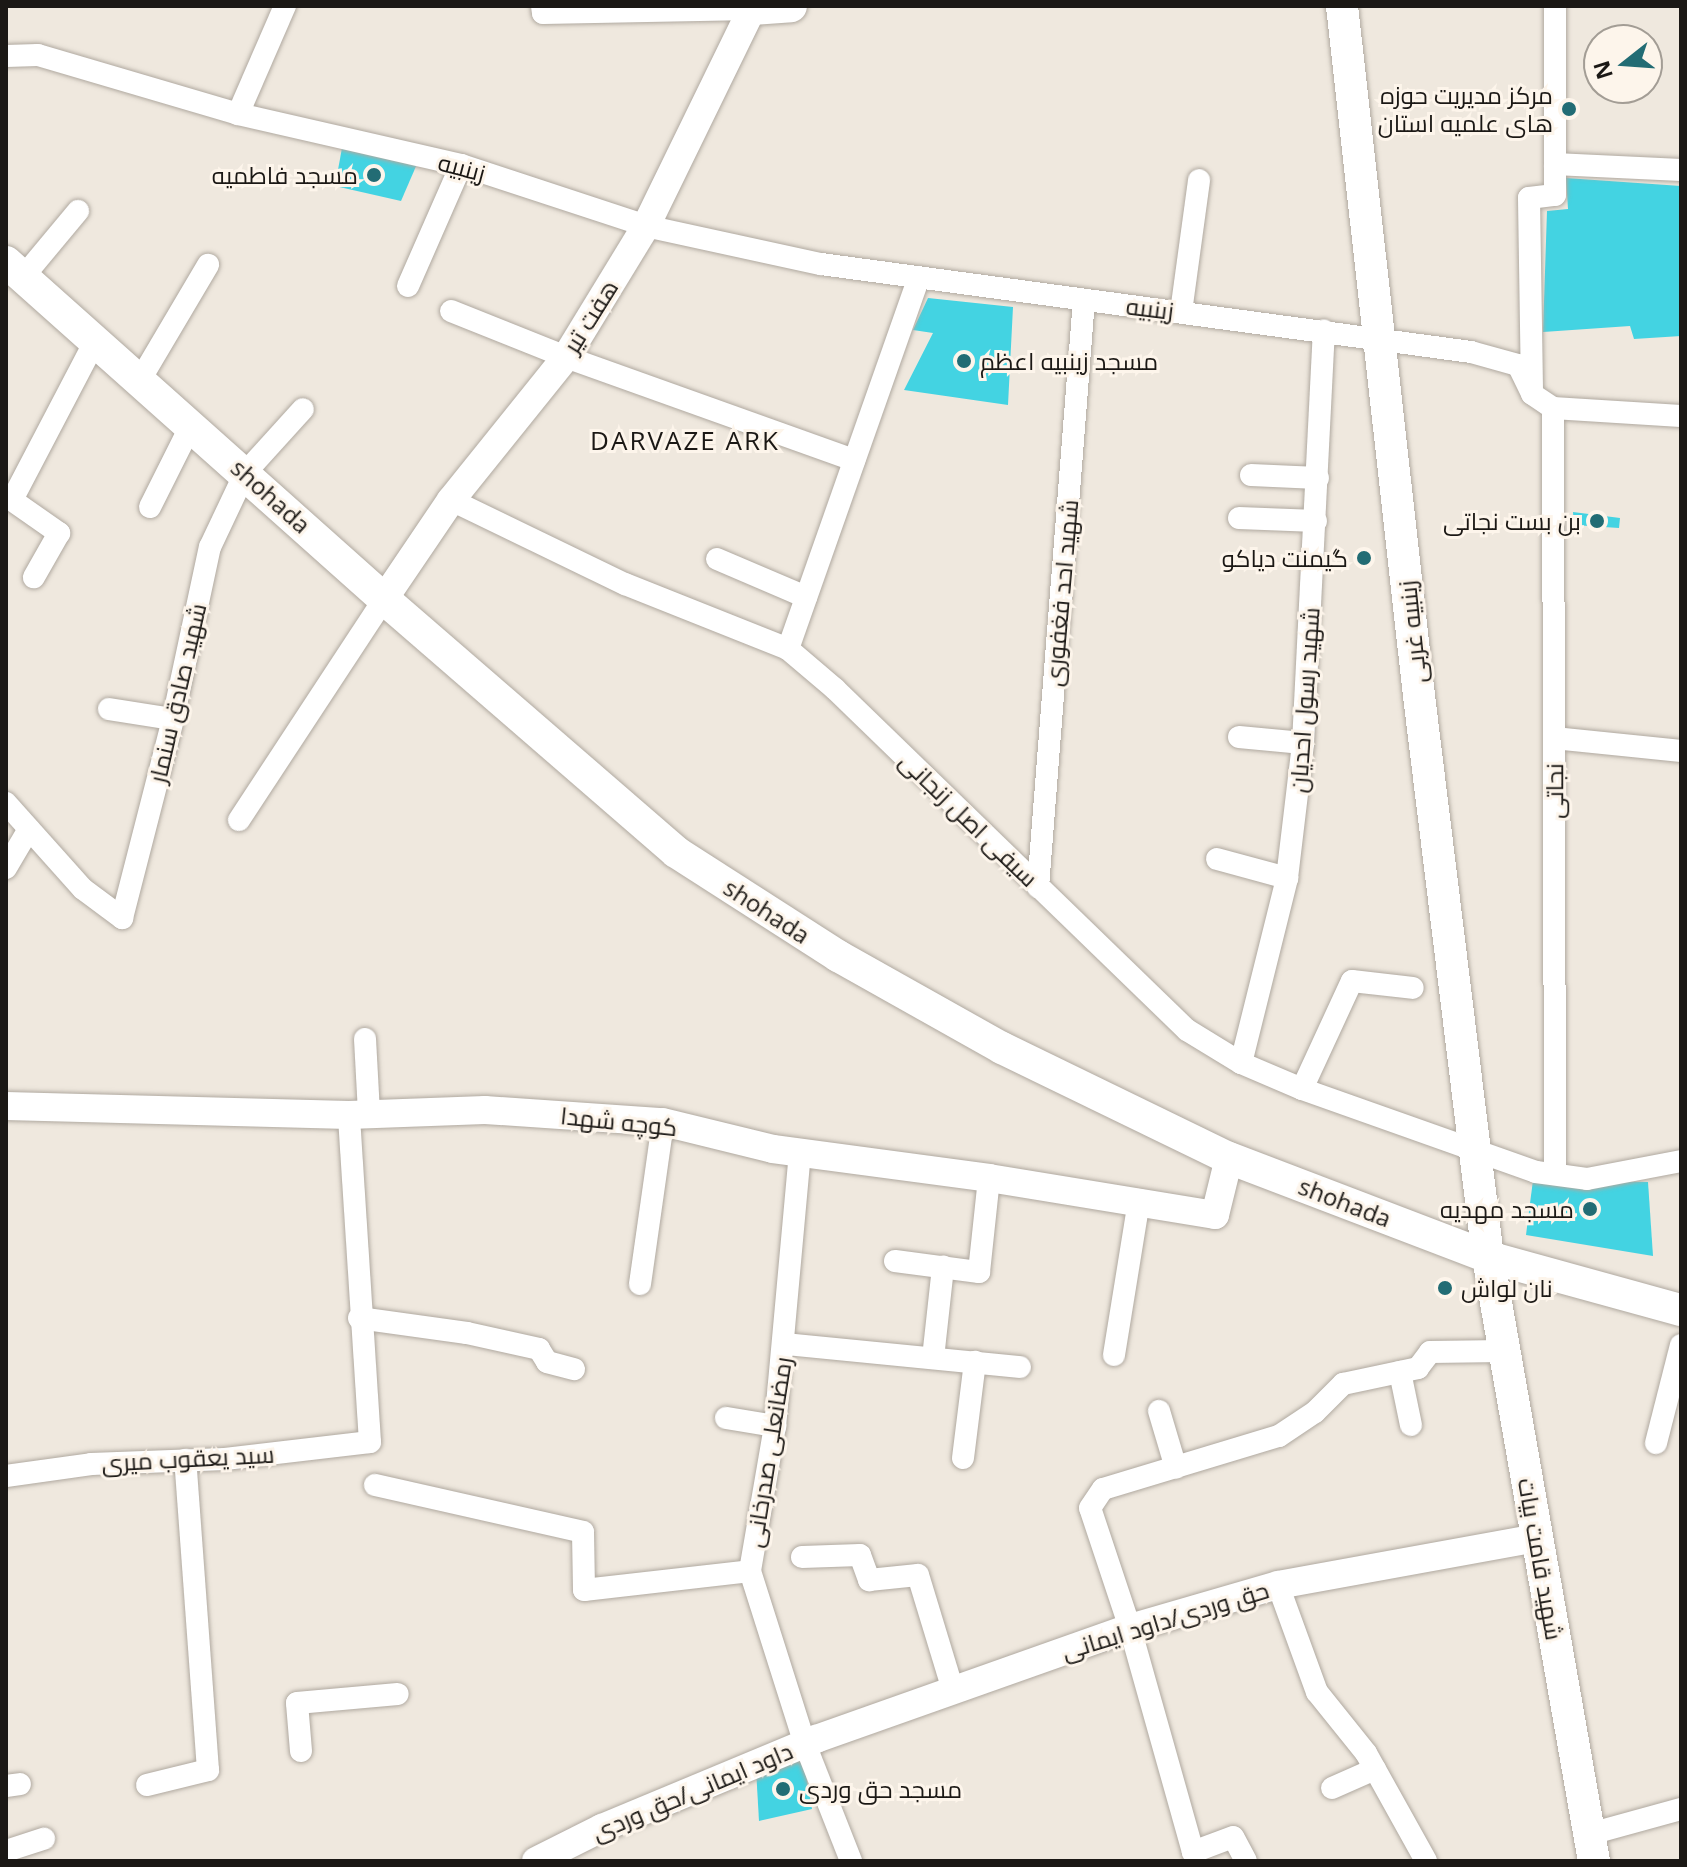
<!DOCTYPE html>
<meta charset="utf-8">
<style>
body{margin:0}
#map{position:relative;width:1687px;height:1867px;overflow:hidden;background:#efe8de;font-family:"Open Sans",Cairo,sans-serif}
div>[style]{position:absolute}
.building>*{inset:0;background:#43d3e2}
.roads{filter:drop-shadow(0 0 2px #b0a9a0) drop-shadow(0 0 2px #b0a9a0)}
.minor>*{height:22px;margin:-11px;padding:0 11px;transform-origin:11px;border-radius:11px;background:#fff}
.tertiary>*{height:28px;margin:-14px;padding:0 14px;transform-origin:14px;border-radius:14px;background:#fff}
.secondary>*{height:32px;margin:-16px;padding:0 16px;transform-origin:16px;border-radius:16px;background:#fff}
.dots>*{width:22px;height:22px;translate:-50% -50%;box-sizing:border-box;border:4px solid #fdf5eb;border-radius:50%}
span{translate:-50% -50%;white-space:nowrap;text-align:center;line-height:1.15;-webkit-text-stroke:6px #fdf5eb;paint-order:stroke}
.poi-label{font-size:24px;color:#1b1815}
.right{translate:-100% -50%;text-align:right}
.left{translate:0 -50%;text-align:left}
.street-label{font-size:24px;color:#1b1815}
.neighbourhood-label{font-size:26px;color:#1b1815;letter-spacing:2px}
.frame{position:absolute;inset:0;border:8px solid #1b1815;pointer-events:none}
.north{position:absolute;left:1583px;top:24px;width:80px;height:80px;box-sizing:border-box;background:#fdf5eb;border:2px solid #a39d95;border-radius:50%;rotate:253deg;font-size:22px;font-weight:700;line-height:32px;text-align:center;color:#1b1815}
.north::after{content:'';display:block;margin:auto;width:28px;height:36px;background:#226c74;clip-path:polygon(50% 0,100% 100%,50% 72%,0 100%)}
</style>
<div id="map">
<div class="building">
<i style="clip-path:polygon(342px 148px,417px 164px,401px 201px,335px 186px)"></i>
<i style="clip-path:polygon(1566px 178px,1681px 186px,1681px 336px,1634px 339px,1630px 326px,1543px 332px,1547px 211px,1568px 209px)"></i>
<i style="clip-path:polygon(928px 298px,1013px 307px,1008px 405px,904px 390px,933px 333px,913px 330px)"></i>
<i style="clip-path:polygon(1573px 512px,1620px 518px,1619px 528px,1574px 525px)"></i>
<i style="clip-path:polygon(1533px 1180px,1648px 1182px,1653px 1256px,1526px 1235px)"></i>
<i style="clip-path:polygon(803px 1758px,812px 1809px,759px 1821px,756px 1769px)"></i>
</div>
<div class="roads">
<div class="minor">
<i style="left:542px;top:6px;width:7px;rotate:82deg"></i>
<i style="left:543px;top:13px;width:209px;rotate:-1.1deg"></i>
<i style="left:6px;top:56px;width:32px;rotate:-2deg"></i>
<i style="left:38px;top:55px;width:209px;rotate:16.4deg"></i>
<i style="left:238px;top:114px;width:229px;rotate:12.9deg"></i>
<i style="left:461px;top:165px;width:195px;rotate:18.2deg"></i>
<i style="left:646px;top:226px;width:179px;rotate:12.3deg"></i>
<i style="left:821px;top:264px;width:656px;rotate:7.71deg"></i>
<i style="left:1471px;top:352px;width:49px;rotate:15.5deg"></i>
<i style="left:1518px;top:365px;width:32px;rotate:64deg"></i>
<i style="left:1532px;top:394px;width:25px;rotate:34deg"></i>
<i style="left:1553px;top:408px;width:128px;rotate:3.6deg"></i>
<i style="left:238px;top:114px;width:118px;rotate:-66.5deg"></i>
<i style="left:1555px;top:164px;width:126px;rotate:2.7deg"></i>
<i style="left:23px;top:277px;width:86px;rotate:-50.2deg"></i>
<i style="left:408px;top:286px;width:132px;rotate:-66.3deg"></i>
<i style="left:451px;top:311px;width:124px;rotate:21.8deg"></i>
<i style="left:566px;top:357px;width:306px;rotate:19.7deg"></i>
<i style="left:1181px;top:312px;width:133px;rotate:-82.2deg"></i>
<i style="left:140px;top:380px;width:134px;rotate:-59.4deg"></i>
<i style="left:1532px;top:390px;width:192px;rotate:-90.9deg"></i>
<i style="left:1529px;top:198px;width:26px;rotate:-7deg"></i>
<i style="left:1555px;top:195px;width:189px;rotate:-90deg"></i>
<i style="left:1553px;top:408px;width:766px;rotate:89.85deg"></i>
<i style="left:1251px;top:475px;width:67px;rotate:2.6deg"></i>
<i style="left:6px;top:496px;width:65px;rotate:34.9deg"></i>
<i style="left:59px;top:533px;width:51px;rotate:119.6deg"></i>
<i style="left:12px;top:500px;width:179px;rotate:-62.4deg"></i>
<i style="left:451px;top:500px;width:193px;rotate:25.8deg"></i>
<i style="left:625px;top:584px;width:175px;rotate:21.7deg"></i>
<i style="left:788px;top:649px;width:62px;rotate:40.4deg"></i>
<i style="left:835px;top:689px;width:490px;rotate:44.1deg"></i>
<i style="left:1187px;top:1030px;width:63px;rotate:31.4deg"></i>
<i style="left:1241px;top:1063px;width:66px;rotate:23.1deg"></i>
<i style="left:1302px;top:1089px;width:248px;rotate:19.5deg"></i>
<i style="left:1536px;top:1172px;width:51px;rotate:7.8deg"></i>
<i style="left:1587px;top:1179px;width:96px;rotate:-10.8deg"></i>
<i style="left:150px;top:507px;width:92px;rotate:-63.4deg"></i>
<i style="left:1239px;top:518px;width:77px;rotate:2.2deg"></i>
<i style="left:717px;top:559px;width:97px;rotate:23.1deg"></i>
<i style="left:788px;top:649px;width:392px;rotate:-70.6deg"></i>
<i style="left:109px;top:709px;width:65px;rotate:8.9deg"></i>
<i style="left:1239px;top:737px;width:64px;rotate:5.4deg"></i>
<i style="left:1554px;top:738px;width:128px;rotate:5.8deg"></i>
<i style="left:6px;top:803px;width:115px;rotate:48.2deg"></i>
<i style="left:83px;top:889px;width:49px;rotate:36.6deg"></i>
<i style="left:122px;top:918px;width:205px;rotate:-75.6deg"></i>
<i style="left:173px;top:719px;width:176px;rotate:-77.9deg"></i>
<i style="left:210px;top:547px;width:82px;rotate:-64.7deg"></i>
<i style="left:245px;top:473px;width:86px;rotate:-47.8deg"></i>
<i style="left:239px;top:820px;width:264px;rotate:-56.7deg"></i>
<i style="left:1217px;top:859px;width:73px;rotate:15.2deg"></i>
<i style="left:6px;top:868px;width:45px;rotate:-59.5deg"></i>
<i style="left:1038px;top:887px;width:589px;rotate:-85.52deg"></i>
<i style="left:365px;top:1039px;width:74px;rotate:86.9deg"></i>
<i style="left:1241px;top:1063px;width:191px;rotate:-76deg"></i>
<i style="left:1287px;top:878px;width:136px;rotate:-83.2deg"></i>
<i style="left:1303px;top:743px;width:413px;rotate:-87.1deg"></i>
<i style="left:1302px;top:1089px;width:119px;rotate:-65.2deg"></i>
<i style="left:1352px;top:981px;width:61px;rotate:6.5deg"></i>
<i style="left:800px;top:1152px;width:275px;rotate:95.2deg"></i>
<i style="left:775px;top:1426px;width:147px;rotate:99.8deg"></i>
<i style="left:750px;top:1571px;width:182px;rotate:72.4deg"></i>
<i style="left:805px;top:1744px;width:126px;rotate:68.5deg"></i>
<i style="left:895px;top:1261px;width:85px;rotate:7.5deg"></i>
<i style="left:979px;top:1272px;width:95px;rotate:-83.9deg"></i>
<i style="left:640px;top:1284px;width:164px;rotate:-81.9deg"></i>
<i style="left:359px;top:1318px;width:109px;rotate:7.9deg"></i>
<i style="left:467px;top:1333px;width:74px;rotate:12.5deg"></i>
<i style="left:539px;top:1349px;width:15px;rotate:58deg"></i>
<i style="left:547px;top:1362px;width:28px;rotate:15deg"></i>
<i style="left:785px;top:1344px;width:236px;rotate:5.6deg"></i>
<i style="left:1114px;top:1355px;width:157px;rotate:-80.8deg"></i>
<i style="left:933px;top:1358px;width:92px;rotate:-83.7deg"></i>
<i style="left:1400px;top:1372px;width:54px;rotate:78.3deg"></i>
<i style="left:1159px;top:1411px;width:59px;rotate:73.4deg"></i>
<i style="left:726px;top:1418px;width:50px;rotate:9.3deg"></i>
<i style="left:1656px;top:1443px;width:101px;rotate:-75.7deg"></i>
<i style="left:963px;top:1458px;width:97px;rotate:-82.9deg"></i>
<i style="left:6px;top:1476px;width:86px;rotate:-8deg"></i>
<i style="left:91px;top:1464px;width:134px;rotate:-2.1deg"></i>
<i style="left:225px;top:1459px;width:146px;rotate:-6.7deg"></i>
<i style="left:370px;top:1442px;width:328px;rotate:-93.7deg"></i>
<i style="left:375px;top:1485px;width:213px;rotate:12.7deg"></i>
<i style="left:583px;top:1532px;width:58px;rotate:89deg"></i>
<i style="left:584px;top:1590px;width:167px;rotate:-6.5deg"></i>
<i style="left:802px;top:1557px;width:58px;rotate:-2deg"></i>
<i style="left:860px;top:1555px;width:27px;rotate:70deg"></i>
<i style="left:869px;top:1580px;width:49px;rotate:-5.8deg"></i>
<i style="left:918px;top:1575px;width:120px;rotate:73.1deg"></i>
<i style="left:1278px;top:1585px;width:114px;rotate:70deg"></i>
<i style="left:1317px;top:1692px;width:78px;rotate:51.2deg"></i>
<i style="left:1366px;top:1753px;width:124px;rotate:60.9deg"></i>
<i style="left:301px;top:1751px;width:48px;rotate:-94.8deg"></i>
<i style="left:297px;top:1703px;width:101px;rotate:-5.1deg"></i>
<i style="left:147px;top:1785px;width:63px;rotate:-13.8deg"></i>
<i style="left:208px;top:1770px;width:311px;rotate:-94.2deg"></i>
<i style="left:6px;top:1786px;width:14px;rotate:-8deg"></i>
<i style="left:1332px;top:1788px;width:47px;rotate:-23.8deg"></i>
<i style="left:1590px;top:1834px;width:94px;rotate:-15.4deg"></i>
<i style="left:6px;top:1851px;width:40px;rotate:-18deg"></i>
<i style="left:1246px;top:1861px;width:27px;rotate:-118deg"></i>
<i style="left:1233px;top:1837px;width:43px;rotate:159.4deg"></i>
<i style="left:1193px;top:1852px;width:233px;rotate:-105.7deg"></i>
<i style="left:1130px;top:1628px;width:126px;rotate:-108.4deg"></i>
<i style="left:1090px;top:1508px;width:23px;rotate:-56deg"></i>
<i style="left:1103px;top:1489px;width:184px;rotate:-16.8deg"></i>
<i style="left:1279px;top:1436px;width:43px;rotate:-33.7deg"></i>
<i style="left:1315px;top:1412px;width:40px;rotate:-45deg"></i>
<i style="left:1343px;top:1384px;width:77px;rotate:-12deg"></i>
<i style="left:1418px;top:1368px;width:20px;rotate:-53deg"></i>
<i style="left:1430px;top:1352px;width:74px;rotate:-0.8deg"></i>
</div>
<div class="tertiary">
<i style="left:384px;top:599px;width:120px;rotate:-55.9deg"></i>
<i style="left:451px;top:500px;width:184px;rotate:-51.2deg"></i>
<i style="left:566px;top:357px;width:153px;rotate:-58.6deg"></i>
<i style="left:646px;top:226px;width:242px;rotate:-64deg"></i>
<i style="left:6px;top:1106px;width:343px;rotate:1.5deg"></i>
<i style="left:349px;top:1115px;width:136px;rotate:-2.1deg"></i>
<i style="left:485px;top:1110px;width:178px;rotate:3.9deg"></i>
<i style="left:663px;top:1122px;width:113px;rotate:13.8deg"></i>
<i style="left:773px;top:1149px;width:218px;rotate:7.6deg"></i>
<i style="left:989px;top:1178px;width:229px;rotate:9.3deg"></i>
<i style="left:1215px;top:1215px;width:59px;rotate:-76.2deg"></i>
<i style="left:536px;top:1861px;width:74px;rotate:-26.6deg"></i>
<i style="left:602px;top:1828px;width:232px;rotate:-22.6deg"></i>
<i style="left:816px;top:1739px;width:333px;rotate:-19.5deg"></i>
<i style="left:1130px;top:1628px;width:154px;rotate:-16.2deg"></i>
<i style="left:1278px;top:1585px;width:263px;rotate:-10.3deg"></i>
</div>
<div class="secondary">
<i style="left:751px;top:6px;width:3px;rotate:72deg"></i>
<i style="left:752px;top:9px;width:39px;rotate:-4deg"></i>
<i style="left:1342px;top:6px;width:694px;rotate:83.63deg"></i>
<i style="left:1419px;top:696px;width:565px;rotate:82.99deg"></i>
<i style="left:1488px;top:1257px;width:613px;rotate:80.05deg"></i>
<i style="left:6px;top:262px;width:506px;rotate:41.72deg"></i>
<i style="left:384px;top:599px;width:386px;rotate:40.9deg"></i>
<i style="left:676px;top:852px;width:193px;rotate:32.7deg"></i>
<i style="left:838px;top:956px;width:188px;rotate:29.3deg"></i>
<i style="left:1002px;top:1048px;width:252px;rotate:25.9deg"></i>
<i style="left:1229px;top:1158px;width:277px;rotate:20.9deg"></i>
<i style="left:1488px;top:1257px;width:200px;rotate:15.4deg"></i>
</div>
</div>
<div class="dots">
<i style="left:1569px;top:109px;background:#226c74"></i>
<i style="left:374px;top:175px;background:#226c74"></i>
<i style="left:964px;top:361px;background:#226c74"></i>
<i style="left:1597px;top:521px;background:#226c74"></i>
<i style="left:1364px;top:558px;background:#226c74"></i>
<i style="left:1590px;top:1209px;background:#226c74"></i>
<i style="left:1445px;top:1288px;background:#226c74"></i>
<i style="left:783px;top:1789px;background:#226c74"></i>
</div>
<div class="poi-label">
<span class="right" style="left:1553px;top:109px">مرکز مدیریت حوزه<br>های علمیه استان</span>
<span class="right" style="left:358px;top:175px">مسجد فاطمیه</span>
<span class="left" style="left:980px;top:361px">مسجد زینبیه اعظم</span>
<span class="right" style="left:1581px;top:521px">بن بست نجاتی</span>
<span class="right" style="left:1348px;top:558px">گیمنت دیاکو</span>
<span class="right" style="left:1574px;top:1209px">مسجد مهدیه</span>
<span class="left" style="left:1461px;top:1288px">نان لواش</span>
<span class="left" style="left:799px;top:1789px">مسجد حق وردی</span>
</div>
<div class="street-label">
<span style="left:462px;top:167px;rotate:15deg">زینبیه</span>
<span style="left:1150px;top:308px;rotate:7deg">زینبیه</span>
<span style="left:590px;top:316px;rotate:-58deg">هفت تیر</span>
<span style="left:271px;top:496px;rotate:42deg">shohada</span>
<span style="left:1061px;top:593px;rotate:-85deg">شهید احد فغفوری</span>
<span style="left:1412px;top:632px;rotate:-96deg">زینبیه غربی</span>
<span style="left:177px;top:693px;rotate:-77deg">شهید صادق سنمار</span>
<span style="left:1304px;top:700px;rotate:-86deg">شهید رسول احدیان</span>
<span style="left:1554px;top:791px;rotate:-90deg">نجاتی</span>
<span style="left:969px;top:819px;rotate:44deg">سیفی اصل زنجانی</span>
<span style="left:767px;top:911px;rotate:33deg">shohada</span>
<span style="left:619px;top:1121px;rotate:6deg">کوچه شهدا</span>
<span style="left:1345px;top:1202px;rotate:21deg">shohada</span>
<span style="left:768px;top:1452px;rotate:-81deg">رمضانعلی صدرخانی</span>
<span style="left:188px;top:1458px;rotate:-3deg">سید یعقوب میری</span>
<span style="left:1541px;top:1559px;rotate:80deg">شهید قامت بیات</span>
<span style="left:1165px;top:1620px;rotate:-17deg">حق وردی/داود ایمانی</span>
<span style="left:692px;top:1791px;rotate:-23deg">داود ایمانی/حق وردی</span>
</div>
<div class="neighbourhood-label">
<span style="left:685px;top:441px">DARVAZE ARK</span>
</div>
<div class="frame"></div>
<div class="north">N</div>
</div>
